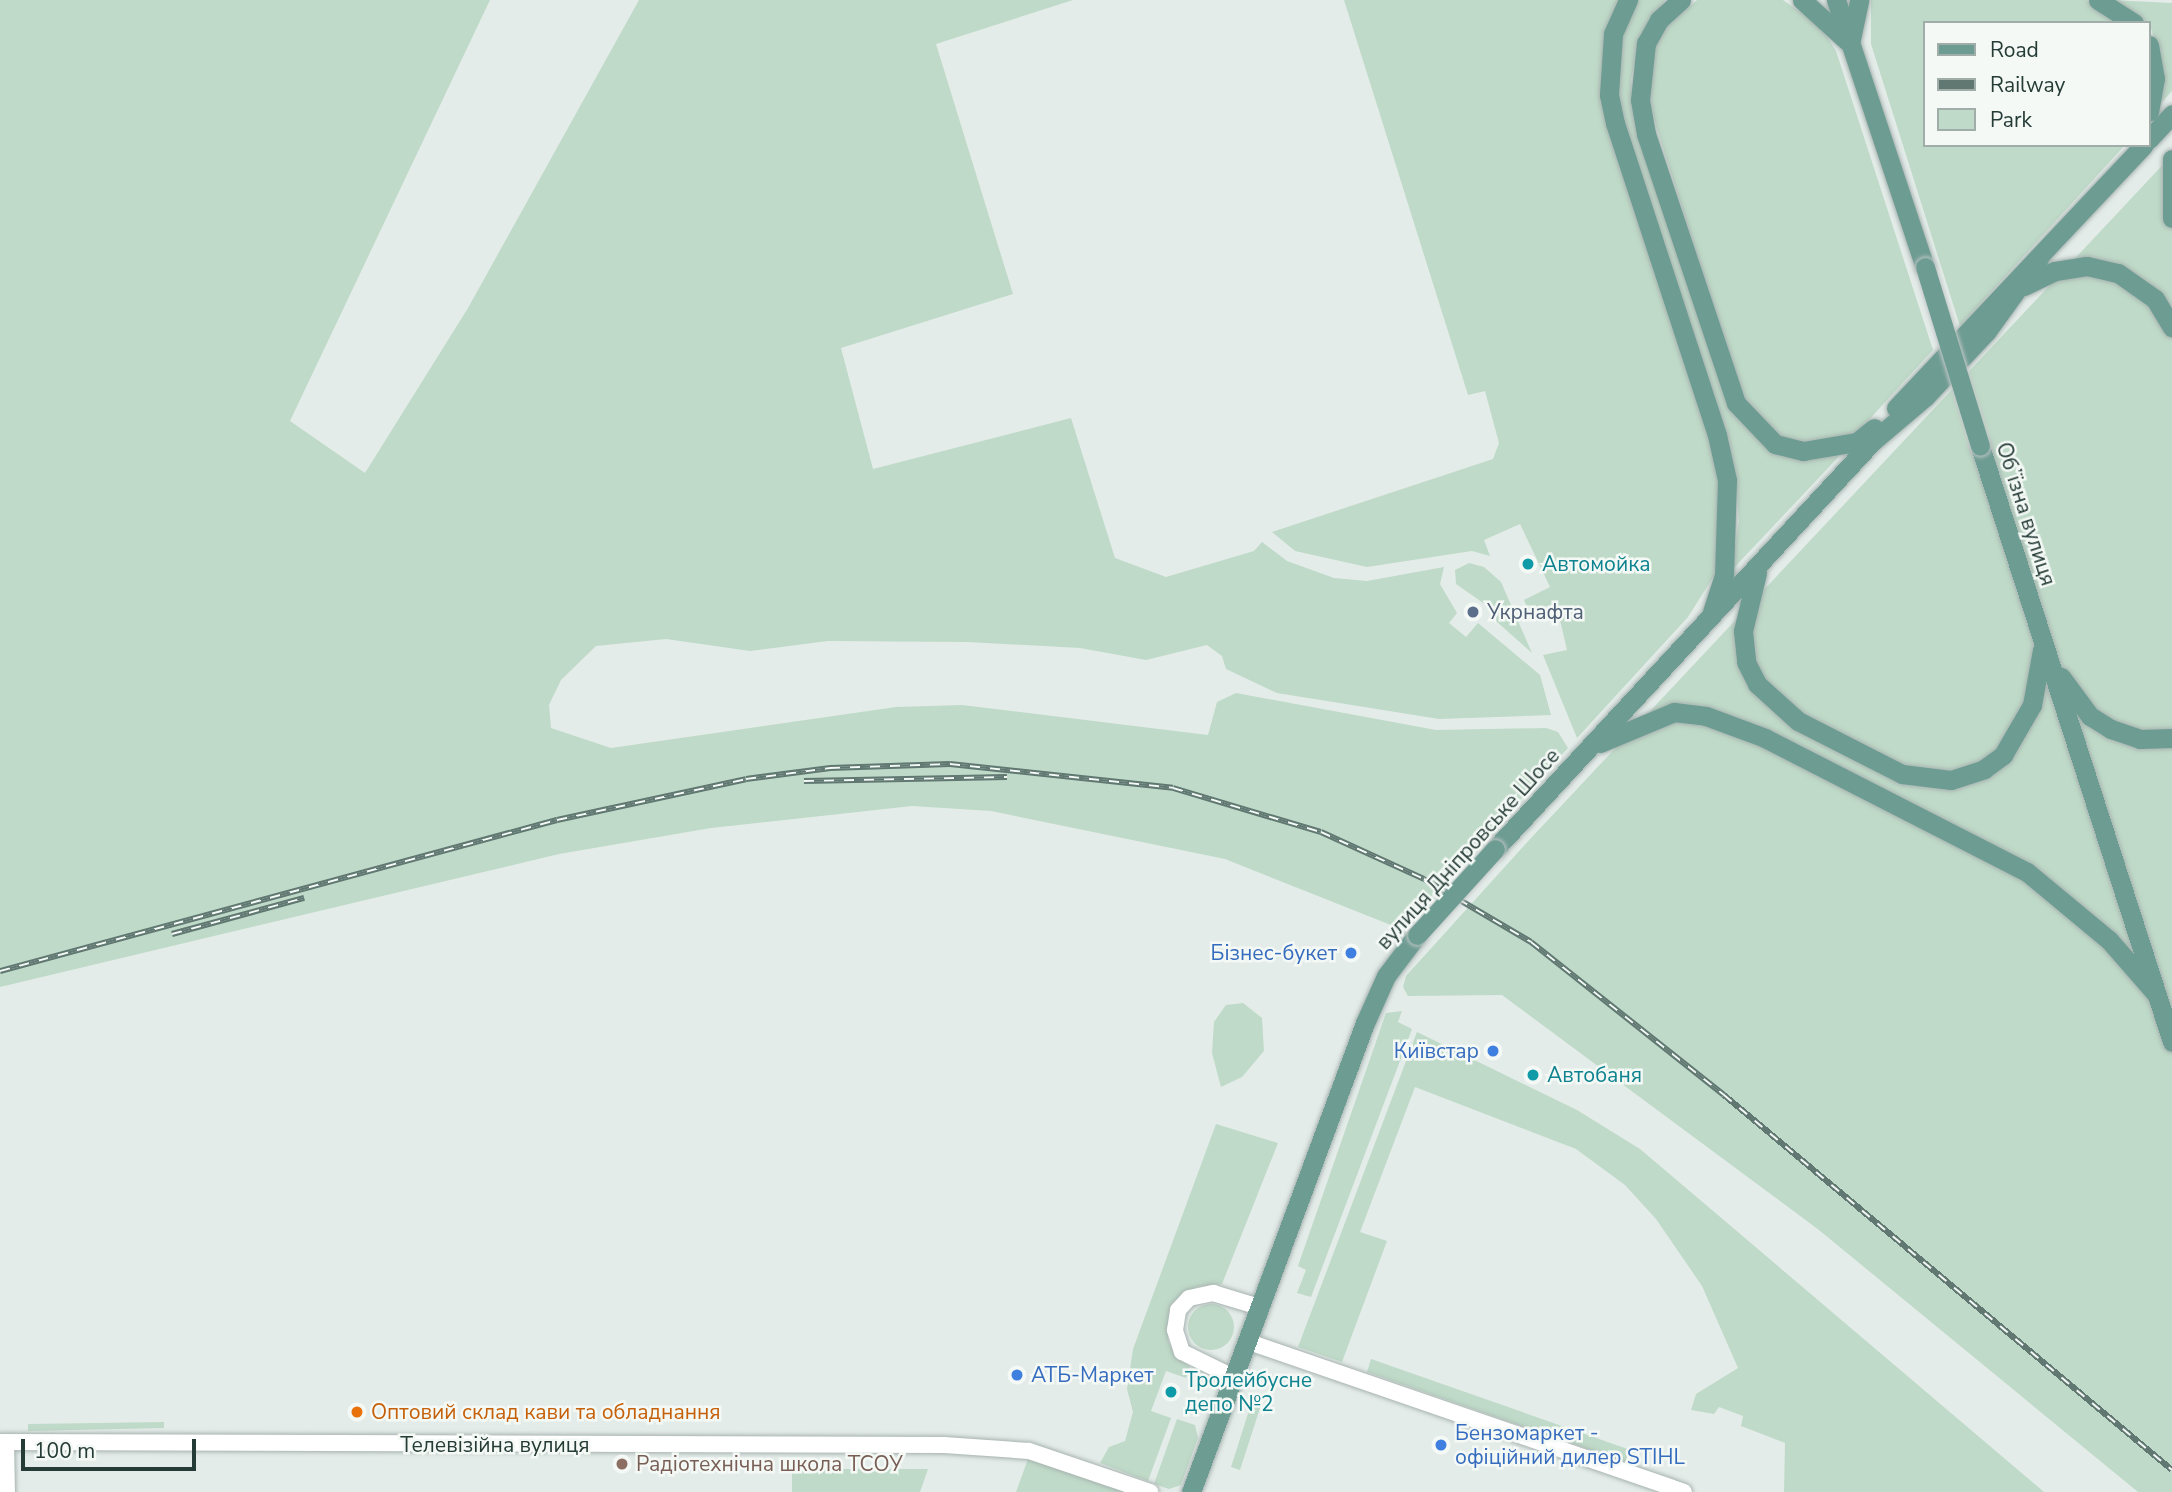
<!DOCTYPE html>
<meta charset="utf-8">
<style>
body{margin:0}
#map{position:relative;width:2172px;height:1492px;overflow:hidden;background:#e4ece9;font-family:"Nunito Sans",sans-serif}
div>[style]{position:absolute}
.green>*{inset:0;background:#bfdac8}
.round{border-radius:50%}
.roads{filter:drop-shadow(0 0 2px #a7b3b0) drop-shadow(0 0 2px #a7b3b0)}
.minor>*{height:16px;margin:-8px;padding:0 8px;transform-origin:8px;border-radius:8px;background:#fff}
.major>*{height:19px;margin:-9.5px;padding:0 9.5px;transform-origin:9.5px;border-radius:9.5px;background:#6d9c92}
.rail>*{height:6px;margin-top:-3px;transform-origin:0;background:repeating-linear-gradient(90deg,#f4f9f6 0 10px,#607772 0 20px);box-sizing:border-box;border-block:2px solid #607772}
.bridges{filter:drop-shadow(0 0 2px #c2c8c7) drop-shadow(0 0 2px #c2c8c7)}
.major-bridge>*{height:19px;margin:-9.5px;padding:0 9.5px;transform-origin:9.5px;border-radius:9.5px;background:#6d9c92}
.dots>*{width:19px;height:19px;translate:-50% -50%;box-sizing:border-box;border:4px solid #f4f9f6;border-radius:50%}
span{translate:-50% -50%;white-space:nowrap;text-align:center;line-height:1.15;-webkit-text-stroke:5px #f4f9f6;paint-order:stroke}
.street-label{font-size:21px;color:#253b36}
.culture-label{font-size:21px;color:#0d838f}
.left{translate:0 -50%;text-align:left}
.service-label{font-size:21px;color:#4e5e75}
.shop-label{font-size:21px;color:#366cbe}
.right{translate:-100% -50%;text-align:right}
.food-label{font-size:21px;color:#c56008}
.education-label{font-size:21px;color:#785e54}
.legend{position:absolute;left:1923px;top:21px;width:228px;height:126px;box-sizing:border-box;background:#f4f9f6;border:2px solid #a1ada9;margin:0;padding:9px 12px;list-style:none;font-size:21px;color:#253b36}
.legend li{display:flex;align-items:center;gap:14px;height:35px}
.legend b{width:35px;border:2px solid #a1ada9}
.scale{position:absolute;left:21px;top:1439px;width:175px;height:32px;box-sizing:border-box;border:4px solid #253b36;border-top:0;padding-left:9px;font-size:21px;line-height:24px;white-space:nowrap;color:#253b36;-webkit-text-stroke:5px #f4f9f6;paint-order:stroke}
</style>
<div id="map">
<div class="green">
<i style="clip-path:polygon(0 0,490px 0,290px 421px,365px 473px,468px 308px,639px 0,1073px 0,936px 44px,1013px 294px,841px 348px,873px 469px,1071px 418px,1115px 558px,1166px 577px,1254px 551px,1262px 542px,1287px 561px,1334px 578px,1367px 581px,1444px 567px,1440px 584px,1457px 613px,1449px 623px,1466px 637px,1478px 623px,1540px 675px,1551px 715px,1439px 719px,1277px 693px,1226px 669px,1222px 656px,1207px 645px,1146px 660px,1080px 648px,967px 642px,828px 641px,750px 651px,666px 639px,596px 646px,561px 680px,549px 705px,551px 728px,611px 748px,896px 707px,962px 705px,1208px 735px,1217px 702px,1236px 693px,1436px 730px,1546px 728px,1558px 732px,1568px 748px,1401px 929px,1225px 859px,991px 811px,912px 806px,711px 828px,559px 854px,0 987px)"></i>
<i style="clip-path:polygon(1344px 0,1619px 0,1603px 64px,1709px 433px,1718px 477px,1717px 571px,1688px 617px,1577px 738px,1543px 655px,1567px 650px,1556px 603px,1529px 612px,1524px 600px,1550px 587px,1520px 524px,1484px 540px,1490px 556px,1472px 551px,1367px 567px,1295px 551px,1272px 532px,1493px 459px,1499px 443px,1485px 391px,1468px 395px)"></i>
<i style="clip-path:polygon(1637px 0,1665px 0,1643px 31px,1631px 79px,1633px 102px,1729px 405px,1773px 450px,1845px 450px,1731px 571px,1739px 521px,1736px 478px,1617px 95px,1620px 42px)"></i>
<i style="clip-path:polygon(1697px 0,1783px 0,1821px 27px,1836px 51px,1933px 350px,1855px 435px,1804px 445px,1780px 436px,1745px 397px,1733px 370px,1655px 122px,1646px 77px,1658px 34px)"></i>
<i style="clip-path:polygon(1871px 0,2086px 0,2125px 23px,1925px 23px,1925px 145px,2125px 145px,1960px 326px,1871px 44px)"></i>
<i style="clip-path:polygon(2110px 0,2172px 3px,2172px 91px,2154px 111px,2158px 49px,2149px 23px)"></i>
<i style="clip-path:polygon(2172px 155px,2172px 1492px,2138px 1492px,1819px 1230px,1502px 995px,1408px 996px,1403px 987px,1406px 976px,1532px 837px)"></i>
<i style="clip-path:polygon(1469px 563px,1484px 567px,1501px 582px,1532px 653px,1496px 621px,1489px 607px,1456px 584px,1455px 570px)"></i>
<i style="clip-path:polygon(1243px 1003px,1262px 1018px,1264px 1051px,1242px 1077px,1221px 1087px,1212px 1053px,1214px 1022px,1226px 1005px)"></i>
<i style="clip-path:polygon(1402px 1011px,1398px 1022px,1412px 1029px,1311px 1297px,1297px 1293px,1306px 1270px,1298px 1266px,1386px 1013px)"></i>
<i style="clip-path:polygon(1417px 1032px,1577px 1110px,1640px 1149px,2044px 1492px,1784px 1492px,1785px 1443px,1741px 1426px,1743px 1416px,1719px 1407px,1714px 1414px,1691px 1410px,1696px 1394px,1738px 1368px,1702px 1286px,1656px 1219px,1625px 1185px,1576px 1149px,1415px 1087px,1360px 1232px,1387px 1241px,1342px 1362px,1298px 1347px)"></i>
<i style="clip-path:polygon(1216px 1124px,1278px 1143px,1222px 1284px,1196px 1287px,1170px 1306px,1168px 1340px,1175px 1356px,1190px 1367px,1186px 1378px,1166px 1371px,1151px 1411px,1171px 1418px,1148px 1481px,1100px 1463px,1109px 1447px,1125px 1441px,1133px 1412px,1127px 1389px,1133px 1349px)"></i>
<i class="round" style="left:1188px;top:1304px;width:46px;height:46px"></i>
<i style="clip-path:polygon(1371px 1359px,1639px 1453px,1634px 1465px,1367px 1372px)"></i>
<i style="clip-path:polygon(1252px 1401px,1261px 1405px,1240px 1470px,1231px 1467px)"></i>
<i style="clip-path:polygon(1177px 1419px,1195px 1425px,1198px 1438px,1181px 1485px,1169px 1489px,1154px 1484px)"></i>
<i style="clip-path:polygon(164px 1422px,164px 1428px,28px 1431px,28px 1424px)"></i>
<i style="clip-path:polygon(1028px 1459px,1128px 1492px,1016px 1492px)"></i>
<i style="clip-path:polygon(792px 1469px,928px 1469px,920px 1492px,792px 1492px)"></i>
</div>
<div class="roads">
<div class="minor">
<i style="left:1246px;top:1341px;width:463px;rotate:19deg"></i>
<i style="left:1233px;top:1377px;width:57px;rotate:-153.9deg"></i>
<i style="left:1182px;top:1352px;width:23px;rotate:-108deg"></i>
<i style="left:1175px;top:1330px;width:20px;rotate:-81deg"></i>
<i style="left:1178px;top:1310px;width:16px;rotate:-47deg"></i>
<i style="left:1189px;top:1298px;width:25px;rotate:-12deg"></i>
<i style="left:1213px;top:1293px;width:48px;rotate:16.9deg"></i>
<i style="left:0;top:1442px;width:944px;rotate:0.18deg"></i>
<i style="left:944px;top:1445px;width:85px;rotate:4deg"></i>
<i style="left:1029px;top:1451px;width:128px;rotate:18.7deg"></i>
<i style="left:6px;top:1442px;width:50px;rotate:88.9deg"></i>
</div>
<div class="major">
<i style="left:1628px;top:0;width:37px;rotate:114deg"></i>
<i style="left:1613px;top:34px;width:61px;rotate:93.8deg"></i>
<i style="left:1609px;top:95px;width:29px;rotate:78deg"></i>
<i style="left:1615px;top:123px;width:328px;rotate:71.9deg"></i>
<i style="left:1717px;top:435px;width:46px;rotate:77.5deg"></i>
<i style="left:1727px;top:480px;width:95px;rotate:91.8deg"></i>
<i style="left:1724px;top:575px;width:39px;rotate:108deg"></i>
<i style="left:1681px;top:0;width:30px;rotate:138deg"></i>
<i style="left:1659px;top:20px;width:26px;rotate:119deg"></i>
<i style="left:1646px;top:43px;width:57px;rotate:96deg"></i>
<i style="left:1640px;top:100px;width:35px;rotate:80deg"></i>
<i style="left:1646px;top:134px;width:284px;rotate:71.5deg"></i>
<i style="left:1736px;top:403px;width:57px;rotate:46.4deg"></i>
<i style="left:1775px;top:444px;width:29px;rotate:14deg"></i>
<i style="left:1803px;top:451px;width:55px;rotate:-9.5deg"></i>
<i style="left:1857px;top:442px;width:22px;rotate:-39deg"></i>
<i style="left:1802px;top:0;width:61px;rotate:42.3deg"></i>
<i style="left:1836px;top:0;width:281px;rotate:71.6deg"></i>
<i style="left:2098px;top:0;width:43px;rotate:32.6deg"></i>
<i style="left:1851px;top:39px;width:40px;rotate:-78deg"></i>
<i style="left:2149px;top:45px;width:34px;rotate:80deg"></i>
<i style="left:2155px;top:78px;width:34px;rotate:100deg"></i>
<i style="left:2149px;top:139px;width:34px;rotate:-47deg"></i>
<i style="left:2172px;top:159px;width:59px;rotate:90deg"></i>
<i style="left:2024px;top:286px;width:34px;rotate:-26deg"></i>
<i style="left:2055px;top:271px;width:32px;rotate:-9deg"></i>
<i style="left:2087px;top:266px;width:32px;rotate:13deg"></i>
<i style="left:2118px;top:273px;width:45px;rotate:35.1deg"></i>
<i style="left:2155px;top:299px;width:33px;rotate:59deg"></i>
<i style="left:1896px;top:408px;width:361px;rotate:-46.7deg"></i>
<i style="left:1980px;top:446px;width:626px;rotate:72.14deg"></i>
<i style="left:1757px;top:573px;width:60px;rotate:103.6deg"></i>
<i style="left:1743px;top:631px;width:31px;rotate:84deg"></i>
<i style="left:1746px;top:662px;width:25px;rotate:63deg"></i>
<i style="left:1757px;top:684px;width:55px;rotate:42.1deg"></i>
<i style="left:1798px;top:721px;width:117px;rotate:27deg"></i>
<i style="left:1902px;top:774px;width:49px;rotate:7deg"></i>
<i style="left:1951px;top:780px;width:35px;rotate:-18deg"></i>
<i style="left:1984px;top:769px;width:24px;rotate:-36deg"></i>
<i style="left:2003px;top:755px;width:58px;rotate:-59.9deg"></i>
<i style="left:2032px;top:705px;width:56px;rotate:-79.7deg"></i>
<i style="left:2061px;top:677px;width:49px;rotate:53.4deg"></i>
<i style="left:2090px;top:716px;width:25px;rotate:32deg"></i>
<i style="left:2111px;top:729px;width:31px;rotate:19deg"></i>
<i style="left:2140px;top:739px;width:32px;rotate:-2deg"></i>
<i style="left:1600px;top:743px;width:80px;rotate:-22.7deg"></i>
<i style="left:1674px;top:712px;width:32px;rotate:7deg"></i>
<i style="left:1706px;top:716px;width:63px;rotate:20.4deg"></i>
<i style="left:1765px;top:738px;width:294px;rotate:27.1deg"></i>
<i style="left:2027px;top:872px;width:107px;rotate:39.7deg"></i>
<i style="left:2109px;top:940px;width:73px;rotate:48.9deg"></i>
<i style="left:1495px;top:849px;width:556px;rotate:-47.19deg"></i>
<i style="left:1873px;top:441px;width:68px;rotate:-40.2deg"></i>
<i style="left:1925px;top:397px;width:91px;rotate:-46.8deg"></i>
<i style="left:1987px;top:331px;width:89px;rotate:-54.2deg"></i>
<i style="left:1191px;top:1492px;width:500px;rotate:-69.65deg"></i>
<i style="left:1365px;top:1023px;width:51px;rotate:-65.9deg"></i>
<i style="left:1386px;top:976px;width:51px;rotate:-52.9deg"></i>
</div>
</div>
<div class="rail">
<i style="left:804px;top:781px;width:203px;rotate:-1.1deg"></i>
<i style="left:172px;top:934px;width:137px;rotate:-15.3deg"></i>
<i style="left:0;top:971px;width:577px;rotate:-15.17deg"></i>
<i style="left:557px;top:820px;width:193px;rotate:-12.2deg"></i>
<i style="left:746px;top:779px;width:85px;rotate:-7.5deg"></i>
<i style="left:830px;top:768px;width:120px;rotate:-1.9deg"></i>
<i style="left:950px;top:764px;width:224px;rotate:6.1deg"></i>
<i style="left:1173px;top:788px;width:154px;rotate:16.6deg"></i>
<i style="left:1321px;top:832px;width:113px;rotate:24.5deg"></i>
<i style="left:1424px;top:879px;width:124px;rotate:30.5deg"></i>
<i style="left:1531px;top:942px;width:246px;rotate:38.4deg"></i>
<i style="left:1724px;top:1095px;width:584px;rotate:39.93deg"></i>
</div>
<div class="bridges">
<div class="major-bridge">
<i style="left:1925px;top:267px;width:187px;rotate:72.9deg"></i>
<i style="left:1417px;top:935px;width:116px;rotate:-47.8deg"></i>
</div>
</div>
<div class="dots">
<i style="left:1528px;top:564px;background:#0f9aa8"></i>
<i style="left:1473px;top:612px;background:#5c6f8a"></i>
<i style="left:1351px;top:953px;background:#3f7fe0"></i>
<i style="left:1493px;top:1051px;background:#3f7fe0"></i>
<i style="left:1533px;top:1075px;background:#0f9aa8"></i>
<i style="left:1017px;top:1375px;background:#3f7fe0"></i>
<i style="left:1171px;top:1392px;background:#0f9aa8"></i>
<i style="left:357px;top:1412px;background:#e8710a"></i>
<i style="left:1441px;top:1445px;background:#3f7fe0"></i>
<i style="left:622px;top:1464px;background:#8d6e63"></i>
</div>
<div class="street-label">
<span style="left:2026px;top:514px;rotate:72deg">Обʼїзна вулиця</span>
<span style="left:1468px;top:849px;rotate:-48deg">вулиця Дніпровське Шосе</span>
<span style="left:495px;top:1445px">Телевізійна вулиця</span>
</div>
<div class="culture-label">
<span class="left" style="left:1542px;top:564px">Автомойка</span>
<span class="left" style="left:1547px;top:1075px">Автобаня</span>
<span class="left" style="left:1185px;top:1392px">Тролейбусне<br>депо №2</span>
</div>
<div class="service-label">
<span class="left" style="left:1487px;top:612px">Укрнафта</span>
</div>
<div class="shop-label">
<span class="right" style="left:1337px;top:953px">Бізнес-букет</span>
<span class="right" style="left:1479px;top:1051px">Київстар</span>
<span class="left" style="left:1031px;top:1375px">АТБ-Маркет</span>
<span class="left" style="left:1455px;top:1445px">Бензомаркет -<br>офіційний дилер STIHL</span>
</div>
<div class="food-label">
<span class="left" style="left:371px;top:1412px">Оптовий склад кави та обладнання</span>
</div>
<div class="education-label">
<span class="left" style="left:636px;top:1464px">Радіотехнічна школа ТСОУ</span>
</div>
<ul class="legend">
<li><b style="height:9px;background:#6d9c92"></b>Road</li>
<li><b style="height:9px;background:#607772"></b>Railway</li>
<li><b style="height:19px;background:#bfdac8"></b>Park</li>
</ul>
<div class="scale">100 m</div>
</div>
